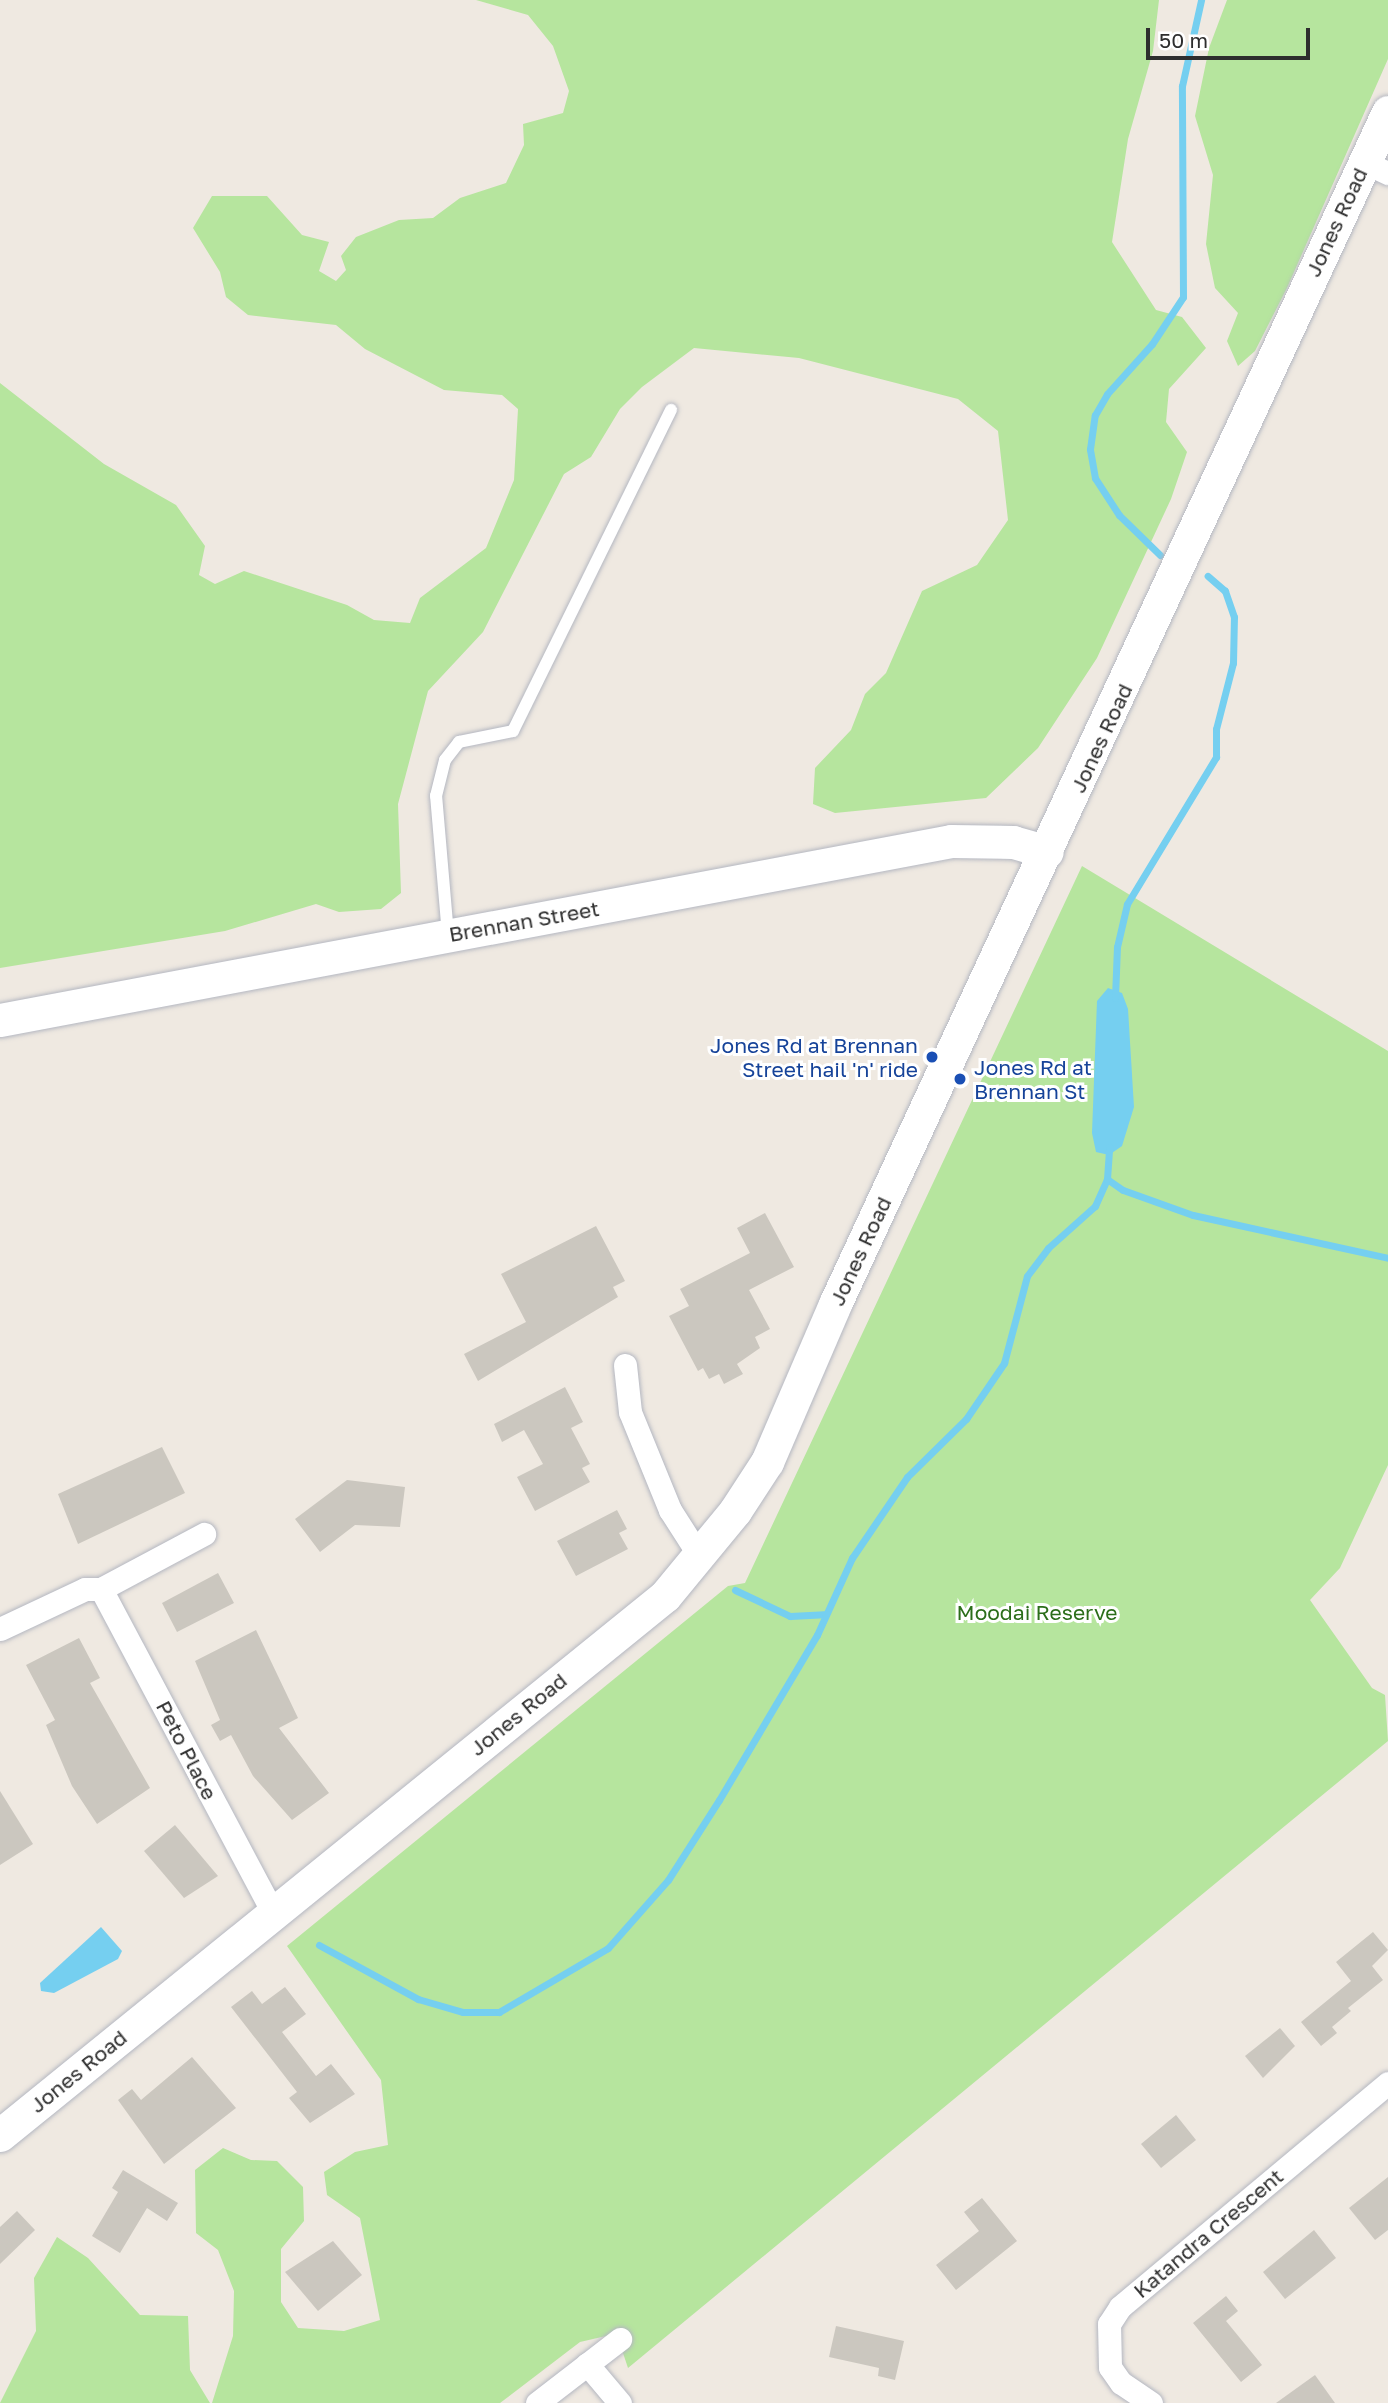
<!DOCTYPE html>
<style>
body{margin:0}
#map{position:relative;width:1388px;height:2403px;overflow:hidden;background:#efe9e1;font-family:"Golos Text",sans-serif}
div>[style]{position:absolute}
.green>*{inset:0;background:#b6e59e}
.water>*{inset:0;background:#75cff0}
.stream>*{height:7px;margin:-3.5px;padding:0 3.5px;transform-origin:3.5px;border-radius:3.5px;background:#75cff0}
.building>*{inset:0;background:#cbc7bf}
.roads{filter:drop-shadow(0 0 2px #b4b7c1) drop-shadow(0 0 2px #b4b7c1)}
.lane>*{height:12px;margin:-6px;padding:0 6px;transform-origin:6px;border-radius:6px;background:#fff}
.street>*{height:23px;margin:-11.5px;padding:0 11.5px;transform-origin:11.5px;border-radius:11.5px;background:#fff}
.secondary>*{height:33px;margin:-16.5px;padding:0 16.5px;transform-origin:16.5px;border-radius:16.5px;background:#fff}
.dots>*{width:19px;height:19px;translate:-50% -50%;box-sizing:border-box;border:4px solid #fff;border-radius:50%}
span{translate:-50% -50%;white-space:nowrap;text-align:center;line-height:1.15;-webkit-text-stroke:6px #fff;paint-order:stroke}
.street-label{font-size:21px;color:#2e2e2e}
.transit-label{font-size:21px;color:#164399}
.right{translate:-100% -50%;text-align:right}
.left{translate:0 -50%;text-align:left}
.park-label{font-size:21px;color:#2c6e1b}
.scale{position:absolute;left:1146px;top:28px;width:164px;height:32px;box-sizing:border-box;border:4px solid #2e2e2e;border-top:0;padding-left:9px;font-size:21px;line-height:24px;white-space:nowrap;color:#2e2e2e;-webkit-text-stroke:5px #fff;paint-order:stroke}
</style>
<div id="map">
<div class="green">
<i style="clip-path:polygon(476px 0,1159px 0,1153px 51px,1128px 139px,1112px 242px,1156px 310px,1182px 317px,1206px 348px,1169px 389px,1166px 422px,1187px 452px,1171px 499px,1097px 658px,1038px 748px,986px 798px,835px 813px,813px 804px,815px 768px,851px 730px,865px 694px,886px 673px,922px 591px,977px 565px,1008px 520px,998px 431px,958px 399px,799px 358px,694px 348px,642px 387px,620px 409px,591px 457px,564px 474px,483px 632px,428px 691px,398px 804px,401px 893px,381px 909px,339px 912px,316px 904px,225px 931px,0 968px,0 383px,104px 464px,176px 505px,205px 546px,199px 575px,215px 584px,244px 571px,347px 605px,374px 620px,410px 623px,420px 598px,486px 548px,514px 480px,518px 409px,502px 395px,444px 390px,365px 349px,336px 325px,248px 315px,226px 297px,220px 272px,193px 228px,212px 196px,267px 196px,302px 235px,329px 242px,319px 271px,336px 281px,346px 270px,341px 256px,356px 237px,399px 220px,433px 218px,460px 198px,506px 183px,524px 145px,523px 124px,563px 113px,569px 91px,553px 46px,528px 15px)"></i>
<i style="clip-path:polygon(1227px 0,1388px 0,1388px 59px,1287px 288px,1255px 351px,1238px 366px,1227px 341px,1238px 313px,1215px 288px,1206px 244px,1213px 175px,1195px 116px,1209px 48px)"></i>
<i style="clip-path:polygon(1082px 866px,1388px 1051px,1388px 1465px,1340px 1568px,1310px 1600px,1372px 1688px,1385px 1695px,1388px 1741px,628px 2368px,621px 2347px,606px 2336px,580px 2342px,500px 2403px,212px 2403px,233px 2336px,234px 2291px,218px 2250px,196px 2233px,195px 2170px,223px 2148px,251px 2160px,277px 2161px,303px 2187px,304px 2221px,281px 2249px,281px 2302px,298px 2328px,344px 2331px,380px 2320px,360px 2218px,327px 2195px,324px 2172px,355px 2152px,388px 2145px,381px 2080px,287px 1946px,728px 1586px,745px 1583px)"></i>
<i style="clip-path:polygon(57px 2237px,88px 2258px,140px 2315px,188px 2316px,190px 2370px,210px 2403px,0 2403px,36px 2331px,34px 2278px)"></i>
</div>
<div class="water">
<i style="clip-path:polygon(1108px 988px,1122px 993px,1128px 1009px,1134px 1107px,1122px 1146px,1109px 1155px,1096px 1152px,1092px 1133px,1097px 1001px)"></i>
<i style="clip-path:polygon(101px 1927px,122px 1951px,118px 1959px,54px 1993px,41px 1991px,40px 1983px)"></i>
</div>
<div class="stream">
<i style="left:1160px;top:555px;width:57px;rotate:-135.7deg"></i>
<i style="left:1119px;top:515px;width:44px;rotate:-123deg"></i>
<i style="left:1095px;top:478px;width:29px;rotate:-100deg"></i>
<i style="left:1090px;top:449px;width:34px;rotate:-82deg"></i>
<i style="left:1095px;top:415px;width:24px;rotate:-60deg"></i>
<i style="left:1107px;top:394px;width:67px;rotate:-48deg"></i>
<i style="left:1152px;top:344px;width:56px;rotate:-56.6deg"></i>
<i style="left:1183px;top:297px;width:211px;rotate:-90.3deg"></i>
<i style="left:1182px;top:86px;width:88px;rotate:-77.5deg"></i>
<i style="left:1115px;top:998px;width:51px;rotate:-87.8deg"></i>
<i style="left:1117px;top:947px;width:44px;rotate:-76.9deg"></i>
<i style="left:1127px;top:904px;width:172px;rotate:-58.8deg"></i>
<i style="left:1216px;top:757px;width:28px;rotate:-90deg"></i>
<i style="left:1216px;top:729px;width:68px;rotate:-75.6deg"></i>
<i style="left:1233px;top:663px;width:46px;rotate:-88.8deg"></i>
<i style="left:1234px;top:617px;width:28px;rotate:-109deg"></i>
<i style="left:1225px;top:591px;width:23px;rotate:-139deg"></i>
<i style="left:1107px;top:1179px;width:19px;rotate:35deg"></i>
<i style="left:1123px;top:1190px;width:74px;rotate:19.7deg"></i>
<i style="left:1193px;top:1215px;width:200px;rotate:12.4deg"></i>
<i style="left:735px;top:1590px;width:61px;rotate:25.3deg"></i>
<i style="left:790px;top:1616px;width:34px;rotate:-3deg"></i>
<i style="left:319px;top:1945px;width:113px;rotate:28.6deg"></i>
<i style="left:418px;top:1999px;width:47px;rotate:16.1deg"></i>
<i style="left:463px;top:2012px;width:36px"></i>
<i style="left:499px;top:2012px;width:126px;rotate:-30.4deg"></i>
<i style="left:608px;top:1948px;width:91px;rotate:-48.6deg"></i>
<i style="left:668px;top:1880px;width:95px;rotate:-57.5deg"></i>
<i style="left:719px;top:1800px;width:192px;rotate:-59.3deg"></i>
<i style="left:817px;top:1635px;width:85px;rotate:-65.6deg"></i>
<i style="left:852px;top:1558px;width:98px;rotate:-55.8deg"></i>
<i style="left:907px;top:1477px;width:83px;rotate:-44.5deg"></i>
<i style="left:966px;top:1419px;width:68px;rotate:-55.8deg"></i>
<i style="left:1004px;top:1363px;width:90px;rotate:-75.2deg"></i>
<i style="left:1027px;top:1276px;width:35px;rotate:-53deg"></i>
<i style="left:1048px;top:1248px;width:63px;rotate:-41.8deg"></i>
<i style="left:1095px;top:1206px;width:30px;rotate:-66deg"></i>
<i style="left:1107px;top:1179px;width:32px;rotate:-86deg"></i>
</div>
<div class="building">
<i style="clip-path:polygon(765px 1213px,794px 1267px,749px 1290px,770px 1329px,755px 1337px,760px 1348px,737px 1364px,743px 1374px,724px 1384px,719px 1374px,709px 1379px,703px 1368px,698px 1371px,669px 1316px,689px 1306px,680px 1289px,750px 1253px,737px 1228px)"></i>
<i style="clip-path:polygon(596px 1226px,625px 1281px,613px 1287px,618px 1297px,478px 1381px,464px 1354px,526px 1322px,501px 1274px)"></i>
<i style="clip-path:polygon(565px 1387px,583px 1422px,571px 1428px,590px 1464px,582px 1468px,590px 1482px,535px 1511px,517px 1477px,543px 1464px,524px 1430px,502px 1442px,494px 1424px)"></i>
<i style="clip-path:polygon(162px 1447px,185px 1493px,78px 1544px,58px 1494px)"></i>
<i style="clip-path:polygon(347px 1480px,405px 1487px,400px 1527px,355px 1525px,320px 1552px,295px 1519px)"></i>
<i style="clip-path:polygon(617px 1510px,627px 1529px,619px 1533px,628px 1549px,576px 1576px,557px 1541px)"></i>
<i style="clip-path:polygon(218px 1573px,234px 1603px,177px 1632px,162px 1603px)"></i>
<i style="clip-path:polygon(256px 1630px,298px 1718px,279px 1728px,329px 1793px,292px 1820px,253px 1776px,231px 1735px,220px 1741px,211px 1725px,220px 1720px,195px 1661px)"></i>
<i style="clip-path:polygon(79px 1638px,100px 1678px,90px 1683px,150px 1788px,97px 1824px,72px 1786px,46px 1725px,55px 1720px,26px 1665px)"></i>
<i style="clip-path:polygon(0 1791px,33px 1844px,0 1865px)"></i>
<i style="clip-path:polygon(175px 1825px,218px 1876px,184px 1898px,144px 1851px)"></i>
<i style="clip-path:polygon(1373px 1932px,1388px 1950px,1372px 1966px,1383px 1980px,1348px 2008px,1351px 2011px,1332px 2027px,1337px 2033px,1321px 2046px,1301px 2022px,1351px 1981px,1336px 1962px)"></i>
<i style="clip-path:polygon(285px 1987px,306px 2014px,282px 2032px,316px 2076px,331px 2064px,355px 2094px,310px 2123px,289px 2098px,297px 2092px,231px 2007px,252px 1991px,262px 2004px)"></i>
<i style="clip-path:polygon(1280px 2028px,1295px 2046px,1263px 2078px,1245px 2056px)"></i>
<i style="clip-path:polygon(192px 2057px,236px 2108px,164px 2164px,118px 2100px,132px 2089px,141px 2100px)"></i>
<i style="clip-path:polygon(1176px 2115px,1196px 2140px,1161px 2168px,1141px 2144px)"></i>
<i style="clip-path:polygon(123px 2170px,178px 2203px,167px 2221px,147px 2208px,120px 2253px,92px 2236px,118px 2192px,112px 2188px)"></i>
<i style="clip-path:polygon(1388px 2177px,1388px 2230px,1375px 2240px,1349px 2208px)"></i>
<i style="clip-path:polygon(982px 2198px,1017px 2241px,956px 2290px,936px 2265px,979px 2231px,964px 2212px)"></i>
<i style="clip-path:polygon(17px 2211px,35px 2230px,0 2264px,0 2227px)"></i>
<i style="clip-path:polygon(1314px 2230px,1336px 2258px,1285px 2299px,1263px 2272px)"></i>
<i style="clip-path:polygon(333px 2241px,362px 2275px,318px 2311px,285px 2272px)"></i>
<i style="clip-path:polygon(1226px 2296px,1238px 2311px,1226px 2321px,1262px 2365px,1241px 2382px,1193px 2323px)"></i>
<i style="clip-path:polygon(836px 2326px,904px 2341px,895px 2380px,878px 2376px,879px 2368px,829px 2357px)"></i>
<i style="clip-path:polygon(1315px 2375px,1335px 2403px,1276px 2403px)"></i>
</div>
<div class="roads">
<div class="lane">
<i style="left:448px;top:935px;width:140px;rotate:-94.9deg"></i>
<i style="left:436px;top:796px;width:37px;rotate:-76deg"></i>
<i style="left:445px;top:760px;width:23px;rotate:-52deg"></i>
<i style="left:459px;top:742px;width:55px;rotate:-11.5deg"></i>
<i style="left:513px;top:731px;width:358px;rotate:-63.8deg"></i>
</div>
<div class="street">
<i style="left:1364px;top:162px;width:26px;rotate:25deg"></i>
<i style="left:625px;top:1365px;width:47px;rotate:83.9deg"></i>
<i style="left:630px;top:1412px;width:106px;rotate:67.8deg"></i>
<i style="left:670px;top:1510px;width:56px;rotate:57.4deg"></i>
<i style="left:101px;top:1589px;width:366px;rotate:62deg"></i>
<i style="left:0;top:1629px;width:94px;rotate:-25.2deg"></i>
<i style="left:85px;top:1589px;width:16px"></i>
<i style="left:101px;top:1589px;width:117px;rotate:-28.1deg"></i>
<i style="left:587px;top:2364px;width:51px;rotate:49.8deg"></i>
<i style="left:537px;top:2403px;width:105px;rotate:-37.6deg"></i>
<i style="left:1151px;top:2403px;width:36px;rotate:-146deg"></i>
<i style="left:1121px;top:2383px;width:19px;rotate:-125deg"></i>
<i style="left:1110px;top:2367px;width:43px;rotate:-91.3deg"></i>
<i style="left:1109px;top:2324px;width:20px;rotate:-57deg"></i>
<i style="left:1120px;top:2307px;width:349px;rotate:-39.9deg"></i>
</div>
<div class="secondary">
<i style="left:0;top:1020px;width:968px;rotate:-10.66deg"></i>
<i style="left:951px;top:841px;width:62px;rotate:0.9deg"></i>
<i style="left:1013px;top:842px;width:35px;rotate:16deg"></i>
<i style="left:0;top:2135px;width:856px;rotate:-39.03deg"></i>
<i style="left:665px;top:1596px;width:110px;rotate:-50.5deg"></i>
<i style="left:735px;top:1511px;width:59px;rotate:-56.9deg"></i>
<i style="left:767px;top:1462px;width:172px;rotate:-66.7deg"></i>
<i style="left:835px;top:1304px;width:1314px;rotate:-65.11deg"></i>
</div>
</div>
<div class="dots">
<i style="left:932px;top:1057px;background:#1a4fb4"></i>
<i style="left:960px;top:1079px;background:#1a4fb4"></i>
</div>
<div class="street-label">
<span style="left:1336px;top:222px;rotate:-65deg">Jones Road</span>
<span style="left:1101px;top:738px;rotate:-65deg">Jones Road</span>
<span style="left:524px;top:921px;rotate:-10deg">Brennan Street</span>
<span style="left:860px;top:1251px;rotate:-65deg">Jones Road</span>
<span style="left:518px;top:1714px;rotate:-39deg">Jones Road</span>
<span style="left:187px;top:1750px;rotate:63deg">Peto Place</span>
<span style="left:78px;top:2071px;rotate:-39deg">Jones Road</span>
<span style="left:1208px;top:2233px;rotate:-40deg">Katandra Crescent</span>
</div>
<div class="transit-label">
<span class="right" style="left:918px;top:1057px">Jones Rd at Brennan<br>Street hail 'n' ride</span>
<span class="left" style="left:974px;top:1079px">Jones Rd at<br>Brennan St</span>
</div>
<div class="park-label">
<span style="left:1037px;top:1612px">Moodai Reserve</span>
</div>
<div class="scale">50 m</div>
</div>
